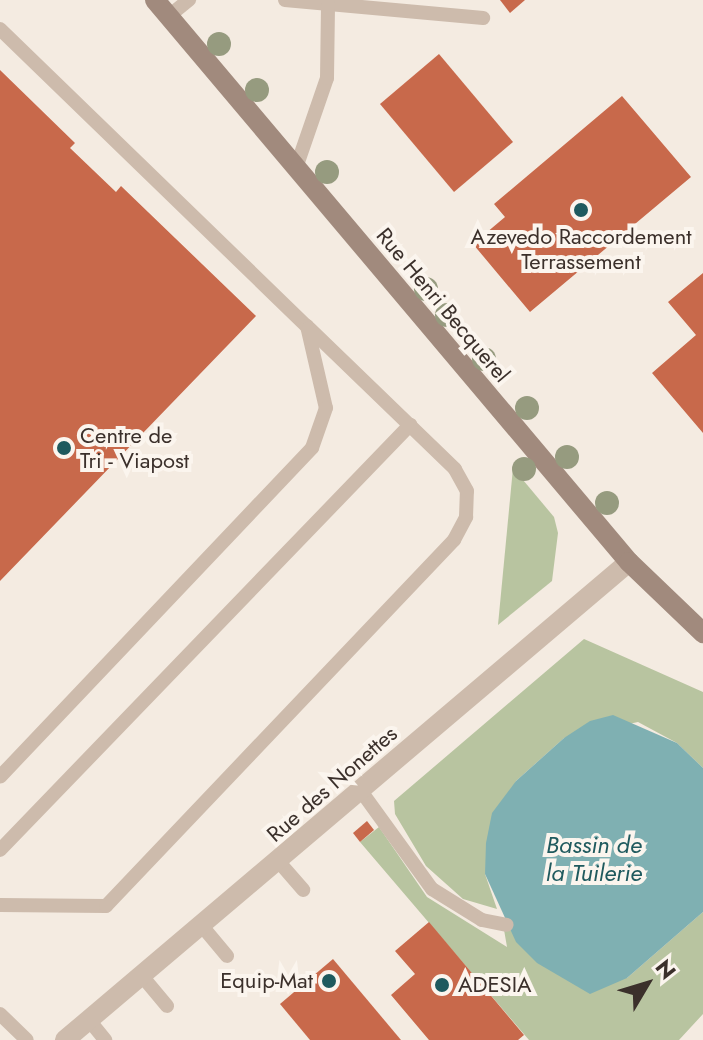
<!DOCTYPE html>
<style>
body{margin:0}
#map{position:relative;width:703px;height:1040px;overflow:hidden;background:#f4ebe1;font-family:Jost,sans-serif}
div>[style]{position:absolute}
.green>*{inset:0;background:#b8c4a0}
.water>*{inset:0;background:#7fb0b2}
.building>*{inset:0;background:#c8694b}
.lane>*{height:14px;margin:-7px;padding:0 7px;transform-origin:7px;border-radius:7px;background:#cdbbac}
.street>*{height:20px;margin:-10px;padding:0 10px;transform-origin:10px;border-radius:10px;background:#cdbbac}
.secondary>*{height:20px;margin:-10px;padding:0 10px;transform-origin:10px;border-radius:10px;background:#a18a7d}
.trees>*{width:24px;height:24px;margin:-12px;border-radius:50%;background:#969b7f}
.dots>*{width:22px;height:22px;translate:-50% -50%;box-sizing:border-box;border:4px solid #fbf5ee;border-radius:50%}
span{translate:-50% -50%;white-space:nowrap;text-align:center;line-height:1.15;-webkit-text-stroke:8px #fbf5ee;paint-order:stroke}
.poi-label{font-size:22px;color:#3b302b}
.left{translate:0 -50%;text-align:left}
.right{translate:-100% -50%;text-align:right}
.street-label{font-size:22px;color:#3b302b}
.water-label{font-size:24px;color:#1f5a5e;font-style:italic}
.north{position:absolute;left:607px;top:944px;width:80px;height:80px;-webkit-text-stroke:6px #fbf5ee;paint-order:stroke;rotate:52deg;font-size:22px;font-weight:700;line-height:32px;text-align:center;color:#3b302b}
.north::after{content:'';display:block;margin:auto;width:28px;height:36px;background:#3b302b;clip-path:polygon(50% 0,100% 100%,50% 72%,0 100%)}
</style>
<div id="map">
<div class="green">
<i style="clip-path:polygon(513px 468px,554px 517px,558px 533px,552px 581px,498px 625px)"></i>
<i style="clip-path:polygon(584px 639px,703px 692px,703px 768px,677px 743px,638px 722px,564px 738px,516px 781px,485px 874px,497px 909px,463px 899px,426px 866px,395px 814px,394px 801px)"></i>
<i style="clip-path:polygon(379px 827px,427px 897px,507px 947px,503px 924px,627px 978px,703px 912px,703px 1014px,679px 1040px,529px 1040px,360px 842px)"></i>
</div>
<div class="water">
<i style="clip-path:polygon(613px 715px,677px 743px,703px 768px,703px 912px,627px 978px,590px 994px,537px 963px,516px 942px,485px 874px,486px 843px,492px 813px,516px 781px,564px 738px,590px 721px)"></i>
</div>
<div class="building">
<i style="clip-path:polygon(500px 0,525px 0,510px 13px)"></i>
<i style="clip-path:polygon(439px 54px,513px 142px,454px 192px,380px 104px)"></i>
<i style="clip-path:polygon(0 70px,75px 143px,70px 148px,116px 192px,121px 186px,256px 316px,0 581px)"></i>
<i style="clip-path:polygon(622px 96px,691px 177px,530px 312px,473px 244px,505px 217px,494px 204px)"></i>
<i style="clip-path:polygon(703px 273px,703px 433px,652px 373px,696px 335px,668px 302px)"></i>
<i style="clip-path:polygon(367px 821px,374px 830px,360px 842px,353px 833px)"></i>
<i style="clip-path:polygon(429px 922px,524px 1035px,518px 1040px,429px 1040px,391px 995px,415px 974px,395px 951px)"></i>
<i style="clip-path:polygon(333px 959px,401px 1040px,310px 1040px,280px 1004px)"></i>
</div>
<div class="lane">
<i style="left:285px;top:0;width:199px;rotate:5.2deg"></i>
<i style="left:169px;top:16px;width:26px;rotate:-39deg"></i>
<i style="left:0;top:29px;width:427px;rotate:44.1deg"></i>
<i style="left:307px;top:326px;width:84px;rotate:77deg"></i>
<i style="left:326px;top:408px;width:42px;rotate:109.3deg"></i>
<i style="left:312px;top:448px;width:453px;rotate:133.5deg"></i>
<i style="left:296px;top:168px;width:95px;rotate:-71deg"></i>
<i style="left:327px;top:78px;width:74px;rotate:-89.2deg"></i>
<i style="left:361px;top:791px;width:121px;rotate:54.1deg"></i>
<i style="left:432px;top:889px;width:59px;rotate:31.8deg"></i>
<i style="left:482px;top:920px;width:25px;rotate:11deg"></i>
<i style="left:0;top:850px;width:591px;rotate:-46.03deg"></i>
<i style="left:279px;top:862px;width:37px;rotate:49deg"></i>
<i style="left:0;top:905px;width:106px;rotate:0.5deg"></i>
<i style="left:106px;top:906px;width:505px;rotate:-46.44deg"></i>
<i style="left:454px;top:540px;width:26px;rotate:-62deg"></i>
<i style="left:466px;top:517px;width:26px;rotate:-88deg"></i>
<i style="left:467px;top:491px;width:25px;rotate:-119deg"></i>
<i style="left:455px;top:469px;width:203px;rotate:-136deg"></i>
<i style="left:202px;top:926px;width:39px;rotate:50deg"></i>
<i style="left:142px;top:976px;width:39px;rotate:50deg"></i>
<i style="left:0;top:1014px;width:37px;rotate:44deg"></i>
<i style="left:89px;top:1020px;width:26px;rotate:51deg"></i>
</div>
<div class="street">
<i style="left:65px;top:1040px;width:739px;rotate:-40.28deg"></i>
</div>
<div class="secondary">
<i style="left:155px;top:0;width:735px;rotate:49.86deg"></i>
<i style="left:629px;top:562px;width:103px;rotate:43.8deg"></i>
</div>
<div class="trees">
<i style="left:219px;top:44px"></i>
<i style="left:257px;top:90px"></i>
<i style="left:327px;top:172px"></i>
<i style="left:426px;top:289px"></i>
<i style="left:447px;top:315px"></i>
<i style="left:484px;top:359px"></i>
<i style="left:527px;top:408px"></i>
<i style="left:567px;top:457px"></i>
<i style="left:524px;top:469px"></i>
<i style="left:607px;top:503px"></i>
</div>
<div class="dots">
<i style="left:581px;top:210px;background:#1f5a5e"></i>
<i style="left:64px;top:448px;background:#1f5a5e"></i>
<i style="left:329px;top:981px;background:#1f5a5e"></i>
<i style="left:442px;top:985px;background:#1f5a5e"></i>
</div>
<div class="poi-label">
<span style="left:581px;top:249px">Azevedo Raccordement<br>Terrassement</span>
<span class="left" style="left:80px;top:448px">Centre de<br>Tri - Viapost</span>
<span class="right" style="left:313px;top:981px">Equip-Mat</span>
<span class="left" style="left:458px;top:985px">ADESIA</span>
</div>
<div class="street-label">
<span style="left:443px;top:305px;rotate:50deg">Rue Henri Becquerel</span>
<span style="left:332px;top:784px;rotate:-41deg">Rue des Nonettes</span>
</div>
<div class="water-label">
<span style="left:594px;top:859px">Bassin de<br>la Tuilerie</span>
</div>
<div class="north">N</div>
</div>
